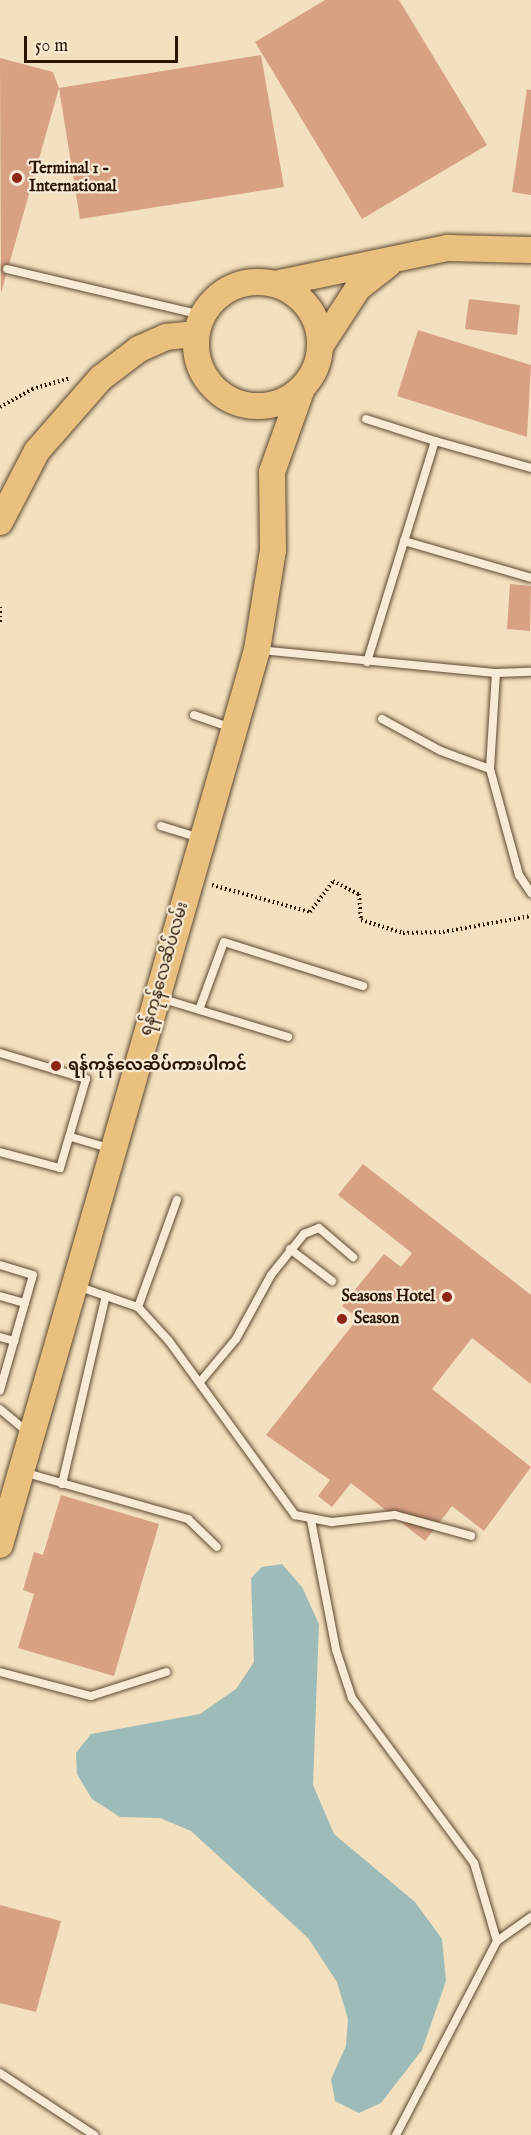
<!DOCTYPE html>
<meta charset="utf-8">
<style>
body{margin:0}
#map{position:relative;width:531px;height:2135px;overflow:hidden;background:#f3e0be;font-family:"IM FELL English","Noto Sans Myanmar",serif}
div>[style]{position:absolute}
.water>*{inset:0;background:#9dbbb9}
.building>*{inset:0;background:#d8a184}
.path>*{height:4px;margin-top:-2px;transform-origin:0;background:repeating-linear-gradient(90deg,#2b1500 0 1.5px,transparent 0 4.5px)}
.roads{filter:drop-shadow(0 0 2px #5d4830) drop-shadow(0 0 2px #5d4830)}
.service>*{height:8px;margin:-4px;padding:0 4px;transform-origin:4px;border-radius:4px;background:#f7ebd5}
.primary>*{height:26px;margin:-13px;padding:0 13px;transform-origin:13px;border-radius:13px;background:#eac07f}
.primary>.ring{margin:-13px;padding:0;box-sizing:content-box;background:none;border:26px solid #eac07f;border-radius:50%}
.dots>*{width:16px;height:16px;translate:-50% -50%;box-sizing:border-box;border:3px solid #f7ebd5;border-radius:50%}
span{translate:-50% -50%;white-space:nowrap;text-align:center;line-height:1.15;-webkit-text-stroke:4.5px #f7ebd5;paint-order:stroke}
.poi-label{font-size:16px;color:#2b1500;font-weight:700}
.left{translate:0 -50%;text-align:left}
.right{translate:-100% -50%;text-align:right}
.street-label{font-size:16px;color:#2b1500}
.scale{position:absolute;left:24px;top:36px;width:154px;height:27px;box-sizing:border-box;border:3px solid #2b1500;border-top:0;padding-left:8px;font-size:18px;line-height:21px;white-space:nowrap;color:#2b1500;-webkit-text-stroke:4px #f7ebd5;paint-order:stroke}
</style>
<div id="map">
<div class="water">
<i style="clip-path:polygon(282px 1564px,302px 1587px,319px 1624px,313px 1785px,334px 1834px,415px 1902px,442px 1939px,446px 1981px,422px 2050px,381px 2103px,359px 2113px,335px 2101px,331px 2079px,346px 2046px,348px 2019px,337px 1982px,308px 1938px,191px 1831px,160px 1818px,120px 1817px,92px 1799px,77px 1774px,76px 1753px,91px 1734px,200px 1714px,236px 1689px,254px 1662px,251px 1578px,262px 1567px)"></i>
</div>
<div class="building">
<i style="clip-path:polygon(325px 0,399px 0,487px 145px,362px 219px,255px 42px)"></i>
<i style="clip-path:polygon(261px 55px,284px 187px,80px 219px,59px 88px)"></i>
<i style="clip-path:polygon(0 58px,53px 72px,59px 88px,1px 293px)"></i>
<i style="clip-path:polygon(527px 89px,531px 90px,531px 195px,512px 192px)"></i>
<i style="clip-path:polygon(469px 299px,520px 305px,517px 335px,465px 329px)"></i>
<i style="clip-path:polygon(418px 330px,531px 365px,527px 437px,397px 396px)"></i>
<i style="clip-path:polygon(510px 584px,531px 586px,530px 631px,507px 629px)"></i>
<i style="clip-path:polygon(363px 1164px,531px 1295px,531px 1384px,472px 1338px,432px 1389px,531px 1467px,484px 1531px,452px 1506px,425px 1541px,351px 1483px,332px 1507px,318px 1496px,330px 1480px,266px 1435px,358px 1318px,342px 1306px,384px 1254px,401px 1267px,412px 1253px,338px 1195px)"></i>
<i style="clip-path:polygon(61px 1495px,159px 1524px,114px 1676px,18px 1648px,34px 1594px,23px 1590px,34px 1552px,43px 1555px)"></i>
<i style="clip-path:polygon(0 1905px,61px 1921px,36px 2012px,0 2003px)"></i>
</div>
<div class="path">
<i style="left:0;top:407px;width:37px;rotate:-29deg"></i>
<i style="left:32px;top:389px;width:40px;rotate:-16deg"></i>
<i style="left:0;top:607px;width:15px;rotate:90deg"></i>
<i style="left:212px;top:885px;width:102px;rotate:15.4deg"></i>
<i style="left:310px;top:912px;width:39px;rotate:-53deg"></i>
<i style="left:333px;top:881px;width:29px;rotate:27deg"></i>
<i style="left:359px;top:894px;width:26px;rotate:86deg"></i>
<i style="left:361px;top:920px;width:44px;rotate:17.2deg"></i>
<i style="left:403px;top:933px;width:40px;rotate:-1.4deg"></i>
<i style="left:443px;top:932px;width:89px;rotate:-10.3deg"></i>
</div>
<div class="roads">
<div class="service">
<i style="left:7px;top:269px;width:200px;rotate:13.3deg"></i>
<i style="left:366px;top:419px;width:72px;rotate:17.7deg"></i>
<i style="left:404px;top:541px;width:132px;rotate:16.2deg"></i>
<i style="left:260px;top:650px;width:237px;rotate:5.6deg"></i>
<i style="left:496px;top:673px;width:96px;rotate:93.6deg"></i>
<i style="left:490px;top:769px;width:110px;rotate:74.7deg"></i>
<i style="left:519px;top:875px;width:22px;rotate:56deg"></i>
<i style="left:367px;top:662px;width:231px;rotate:-72.9deg"></i>
<i style="left:435px;top:441px;width:100px;rotate:15.7deg"></i>
<i style="left:496px;top:673px;width:35px;rotate:-2deg"></i>
<i style="left:194px;top:715px;width:40px;rotate:18.9deg"></i>
<i style="left:382px;top:719px;width:67px;rotate:28.5deg"></i>
<i style="left:441px;top:751px;width:52px;rotate:20.2deg"></i>
<i style="left:161px;top:826px;width:41px;rotate:17.1deg"></i>
<i style="left:160px;top:998px;width:134px;rotate:16.9deg"></i>
<i style="left:199px;top:1010px;width:72px;rotate:-69.8deg"></i>
<i style="left:224px;top:942px;width:146px;rotate:17.6deg"></i>
<i style="left:0;top:1053px;width:90px;rotate:16.8deg"></i>
<i style="left:86px;top:1079px;width:93px;rotate:106.3deg"></i>
<i style="left:60px;top:1168px;width:62px;rotate:-165.1deg"></i>
<i style="left:71px;top:1137px;width:43px;rotate:16.3deg"></i>
<i style="left:290px;top:1249px;width:53px;rotate:37.3deg"></i>
<i style="left:0;top:1265px;width:34px;rotate:17deg"></i>
<i style="left:33px;top:1275px;width:120px;rotate:106deg"></i>
<i style="left:77px;top:1286px;width:65px;rotate:19deg"></i>
<i style="left:138px;top:1307px;width:46px;rotate:47.6deg"></i>
<i style="left:169px;top:1341px;width:215px;rotate:54.1deg"></i>
<i style="left:295px;top:1515px;width:38px;rotate:11deg"></i>
<i style="left:332px;top:1522px;width:63px;rotate:-6.3deg"></i>
<i style="left:395px;top:1515px;width:79px;rotate:15.4deg"></i>
<i style="left:0;top:1296px;width:26px;rotate:16deg"></i>
<i style="left:138px;top:1307px;width:114px;rotate:-70deg"></i>
<i style="left:0;top:1337px;width:15px;rotate:16deg"></i>
<i style="left:200px;top:1382px;width:56px;rotate:-50.1deg"></i>
<i style="left:236px;top:1339px;width:73px;rotate:-61.3deg"></i>
<i style="left:271px;top:1275px;width:53px;rotate:-51.2deg"></i>
<i style="left:304px;top:1234px;width:16px;rotate:-22deg"></i>
<i style="left:319px;top:1228px;width:45px;rotate:40.5deg"></i>
<i style="left:0;top:1409px;width:38px;rotate:40deg"></i>
<i style="left:23px;top:1472px;width:172px;rotate:15.9deg"></i>
<i style="left:188px;top:1519px;width:40px;rotate:44deg"></i>
<i style="left:62px;top:1484px;width:190px;rotate:-76.9deg"></i>
<i style="left:311px;top:1520px;width:132px;rotate:79.1deg"></i>
<i style="left:336px;top:1650px;width:51px;rotate:71.6deg"></i>
<i style="left:352px;top:1698px;width:205px;rotate:53.5deg"></i>
<i style="left:474px;top:1863px;width:81px;rotate:73.6deg"></i>
<i style="left:0;top:1672px;width:94px;rotate:14.8deg"></i>
<i style="left:91px;top:1696px;width:79px;rotate:-17.7deg"></i>
<i style="left:0;top:2073px;width:113px;rotate:33.4deg"></i>
<i style="left:396px;top:2135px;width:219px;rotate:-62.5deg"></i>
<i style="left:497px;top:1941px;width:42px;rotate:-35.2deg"></i>
</div>
<div class="primary">
<i class="ring" style="left:196px;top:282px;width:98px;height:98px"></i>
<i style="left:275px;top:284px;width:177px;rotate:-11.8deg"></i>
<i style="left:448px;top:248px;width:83px;rotate:1.4deg"></i>
<i style="left:321px;top:345px;width:68px;rotate:-57deg"></i>
<i style="left:358px;top:288px;width:39px;rotate:-38deg"></i>
<i style="left:0;top:522px;width:80px;rotate:-62.5deg"></i>
<i style="left:37px;top:451px;width:97px;rotate:-48.8deg"></i>
<i style="left:101px;top:378px;width:48px;rotate:-37.3deg"></i>
<i style="left:139px;top:349px;width:30px;rotate:-24deg"></i>
<i style="left:166px;top:337px;width:30px;rotate:-6deg"></i>
<i style="left:0;top:1545px;width:931px;rotate:-73.98deg"></i>
<i style="left:257px;top:650px;width:101px;rotate:-80.9deg"></i>
<i style="left:273px;top:550px;width:78px;rotate:-90.7deg"></i>
<i style="left:272px;top:472px;width:89px;rotate:-70.3deg"></i>
</div>
</div>
<div class="dots">
<i style="left:17px;top:178px;background:#8f2418"></i>
<i style="left:56px;top:1066px;background:#8f2418"></i>
<i style="left:447px;top:1297px;background:#8f2418"></i>
<i style="left:342px;top:1319px;background:#8f2418"></i>
</div>
<div class="poi-label">
<span class="left" style="left:29px;top:178px">Terminal 1 -<br>International</span>
<span class="left" style="left:68px;top:1066px">ရန်ကုန်လေဆိပ်ကားပါကင်</span>
<span class="right" style="left:435px;top:1297px">Seasons Hotel</span>
<span class="left" style="left:354px;top:1319px">Season</span>
</div>
<div class="street-label">
<span style="left:165px;top:969px;rotate:-74deg">ရန်ကုန်လေဆိပ်လမ်း</span>
</div>
<div class="scale">50 m</div>
</div>
